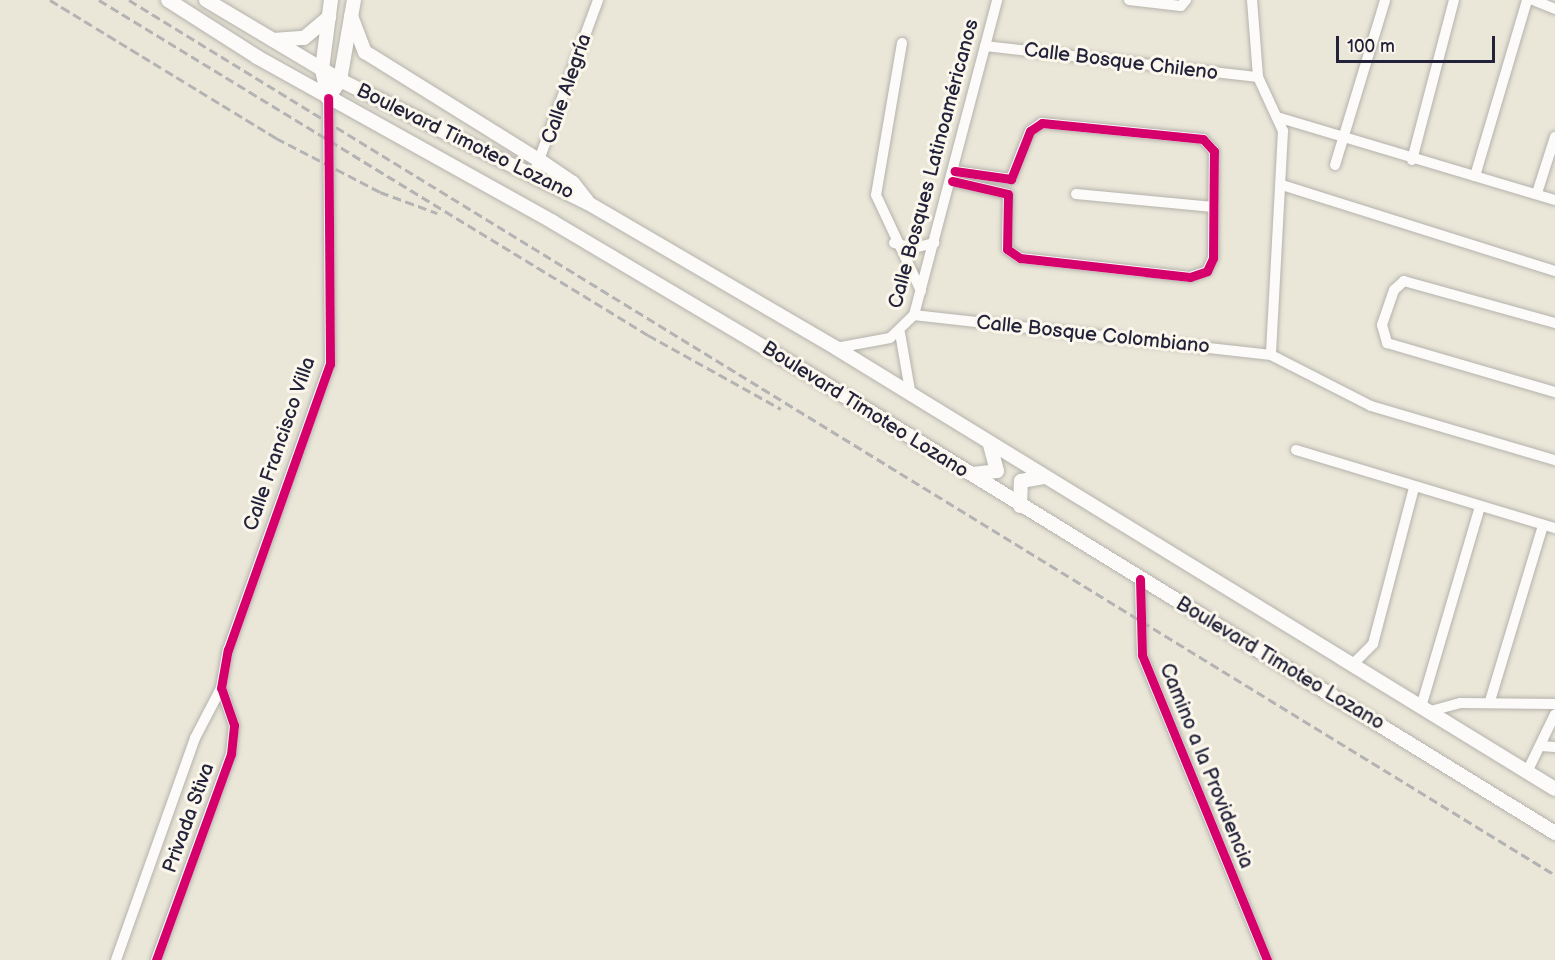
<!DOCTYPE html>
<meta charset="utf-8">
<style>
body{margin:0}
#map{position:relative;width:1555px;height:960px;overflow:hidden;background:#eae7d9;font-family:"Balsamiq Sans",sans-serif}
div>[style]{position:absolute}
.roads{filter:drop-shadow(0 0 2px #b5b2ac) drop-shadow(0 0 2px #b5b2ac)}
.minor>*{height:10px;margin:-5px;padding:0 5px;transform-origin:5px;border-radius:5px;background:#fcfbf9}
.major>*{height:14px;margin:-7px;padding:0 7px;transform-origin:7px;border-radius:7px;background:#fcfbf9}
.rail>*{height:3px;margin-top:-1.5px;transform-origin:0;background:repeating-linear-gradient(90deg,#b4b3b4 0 9px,transparent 0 13.5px)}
.cycleway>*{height:9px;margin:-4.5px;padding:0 4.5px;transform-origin:4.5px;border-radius:4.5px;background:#d6006c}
span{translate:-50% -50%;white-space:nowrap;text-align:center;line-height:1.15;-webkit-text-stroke:6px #fbf7ec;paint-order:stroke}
.street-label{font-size:20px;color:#22223b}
.scale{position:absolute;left:1336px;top:36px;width:159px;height:27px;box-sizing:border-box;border:3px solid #22223b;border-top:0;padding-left:8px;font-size:18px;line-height:21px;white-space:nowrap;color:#22223b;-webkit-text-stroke:4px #fbf7ec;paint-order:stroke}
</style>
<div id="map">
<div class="roads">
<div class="minor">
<i style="left:1129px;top:0;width:52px;rotate:6.6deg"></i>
<i style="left:1181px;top:6px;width:8px;rotate:-50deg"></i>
<i style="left:1252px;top:0;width:77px;rotate:85.5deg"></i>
<i style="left:1258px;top:77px;width:60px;rotate:65.2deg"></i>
<i style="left:1283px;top:131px;width:224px;rotate:93.1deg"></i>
<i style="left:1533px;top:0;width:24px;rotate:22deg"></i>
<i style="left:902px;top:43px;width:154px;rotate:99.7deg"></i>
<i style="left:876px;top:195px;width:106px;rotate:64.9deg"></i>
<i style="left:985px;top:46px;width:275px;rotate:6.5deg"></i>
<i style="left:1280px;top:118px;width:287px;rotate:16.6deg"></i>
<i style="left:1412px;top:160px;width:165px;rotate:-75.3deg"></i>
<i style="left:1335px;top:165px;width:172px;rotate:-73.1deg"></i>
<i style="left:533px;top:176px;width:188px;rotate:-69.7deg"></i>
<i style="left:1475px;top:176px;width:184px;rotate:-73.5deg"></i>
<i style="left:952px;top:181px;width:57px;rotate:13.1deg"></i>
<i style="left:1008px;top:194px;width:55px;rotate:91deg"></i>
<i style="left:1007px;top:249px;width:16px;rotate:35deg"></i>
<i style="left:1020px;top:258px;width:171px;rotate:6.4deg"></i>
<i style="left:1190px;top:277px;width:18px;rotate:-19deg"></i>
<i style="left:1207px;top:271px;width:14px;rotate:-65deg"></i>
<i style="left:1213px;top:258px;width:107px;rotate:-89.5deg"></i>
<i style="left:1214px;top:151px;width:16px;rotate:-133deg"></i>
<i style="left:1203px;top:139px;width:162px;rotate:-174.3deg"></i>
<i style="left:1042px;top:123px;width:14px;rotate:146deg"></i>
<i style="left:1030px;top:131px;width:52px;rotate:111.6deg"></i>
<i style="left:1011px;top:179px;width:57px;rotate:-171.9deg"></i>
<i style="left:1282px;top:185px;width:286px;rotate:17.5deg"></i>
<i style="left:1537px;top:193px;width:59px;rotate:-72.2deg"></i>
<i style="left:1076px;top:194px;width:138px;rotate:5.4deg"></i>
<i style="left:894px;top:243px;width:21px;rotate:14deg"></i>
<i style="left:914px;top:248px;width:21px;rotate:-14deg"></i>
<i style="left:914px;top:315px;width:359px;rotate:6.4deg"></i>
<i style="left:1271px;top:355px;width:112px;rotate:27deg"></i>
<i style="left:1371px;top:406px;width:192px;rotate:16.4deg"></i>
<i style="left:1555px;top:323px;width:157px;rotate:-164.5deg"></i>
<i style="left:1404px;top:281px;width:13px;rotate:138deg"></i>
<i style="left:1394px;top:290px;width:37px;rotate:109deg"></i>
<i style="left:1382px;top:325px;width:19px;rotate:74deg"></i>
<i style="left:1387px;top:343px;width:175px;rotate:16.3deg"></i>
<i style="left:900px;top:333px;width:64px;rotate:80.1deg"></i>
<i style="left:836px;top:348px;width:55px;rotate:-10.5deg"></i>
<i style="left:890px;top:338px;width:33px;rotate:-44deg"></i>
<i style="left:914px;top:315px;width:326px;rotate:-75.2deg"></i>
<i style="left:1296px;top:450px;width:270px;rotate:16.8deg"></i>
<i style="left:1140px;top:579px;width:76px;rotate:88.5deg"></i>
<i style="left:1142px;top:655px;width:330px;rotate:67.7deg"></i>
<i style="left:1352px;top:665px;width:30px;rotate:-45deg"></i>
<i style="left:1373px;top:644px;width:161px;rotate:-75.3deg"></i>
<i style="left:1490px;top:701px;width:184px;rotate:-73.2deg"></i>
<i style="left:1421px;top:707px;width:209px;rotate:-73.6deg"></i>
<i style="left:1427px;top:712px;width:34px;rotate:-15deg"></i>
<i style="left:1460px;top:703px;width:95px;rotate:0.6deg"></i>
<i style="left:1541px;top:746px;width:14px;rotate:4deg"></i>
<i style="left:1527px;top:772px;width:64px;rotate:-64.2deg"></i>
<i style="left:116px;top:960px;width:236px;rotate:-70.4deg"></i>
<i style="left:195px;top:738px;width:56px;rotate:-62.5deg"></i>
<i style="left:156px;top:960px;width:219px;rotate:-70deg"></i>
<i style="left:231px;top:754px;width:29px;rotate:-84deg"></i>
<i style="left:234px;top:725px;width:39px;rotate:-109deg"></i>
<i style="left:221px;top:688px;width:39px;rotate:-80deg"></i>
<i style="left:228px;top:650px;width:304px;rotate:-70.4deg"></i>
<i style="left:330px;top:364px;width:266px;rotate:-90.4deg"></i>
</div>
<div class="major">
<i style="left:168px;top:0;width:106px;rotate:32.6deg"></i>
<i style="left:257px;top:57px;width:339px;rotate:29.1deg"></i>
<i style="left:553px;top:222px;width:313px;rotate:30.7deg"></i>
<i style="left:822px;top:382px;width:861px;rotate:31.6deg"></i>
<i style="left:206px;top:0;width:156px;rotate:30.8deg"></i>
<i style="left:340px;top:80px;width:277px;rotate:26.4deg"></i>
<i style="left:588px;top:203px;width:287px;rotate:30.3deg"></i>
<i style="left:836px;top:348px;width:843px;rotate:31.52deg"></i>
<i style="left:351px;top:16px;width:39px;rotate:69deg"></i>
<i style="left:365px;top:52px;width:208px;rotate:31.9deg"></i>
<i style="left:542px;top:162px;width:37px;rotate:34deg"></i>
<i style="left:573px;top:183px;width:23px;rotate:52deg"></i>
<i style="left:273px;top:40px;width:31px;rotate:-4deg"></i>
<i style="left:304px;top:38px;width:33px;rotate:-40deg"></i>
<i style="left:328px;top:98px;width:22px;rotate:-56deg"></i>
<i style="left:340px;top:80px;width:81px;rotate:-80.1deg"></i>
<i style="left:328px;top:98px;width:30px;rotate:-102deg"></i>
<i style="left:322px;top:69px;width:70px;rotate:-82.6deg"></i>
<i style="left:973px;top:474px;width:24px;rotate:-7deg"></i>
<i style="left:997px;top:471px;width:28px;rotate:-105deg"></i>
<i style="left:1020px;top:506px;width:25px;rotate:-88deg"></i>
<i style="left:1021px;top:481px;width:23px;rotate:-10deg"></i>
</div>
</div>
<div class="rail">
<i style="left:50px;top:0;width:265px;rotate:31.4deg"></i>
<i style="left:276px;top:138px;width:117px;rotate:27.4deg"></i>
<i style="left:380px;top:192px;width:61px;rotate:20.2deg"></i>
<i style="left:99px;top:0;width:643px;rotate:31.39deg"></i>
<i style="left:648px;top:335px;width:152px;rotate:29.1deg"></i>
<i style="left:129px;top:0;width:1673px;rotate:31.53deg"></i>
</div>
<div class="cycleway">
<i style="left:952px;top:181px;width:57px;rotate:13.1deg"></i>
<i style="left:1008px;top:194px;width:55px;rotate:91deg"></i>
<i style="left:1007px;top:249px;width:16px;rotate:35deg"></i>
<i style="left:1020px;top:258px;width:171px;rotate:6.4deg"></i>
<i style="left:1190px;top:277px;width:18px;rotate:-19deg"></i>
<i style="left:1207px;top:271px;width:14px;rotate:-65deg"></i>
<i style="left:1213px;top:258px;width:107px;rotate:-89.5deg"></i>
<i style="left:1214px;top:151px;width:16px;rotate:-133deg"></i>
<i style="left:1203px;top:139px;width:162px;rotate:-174.3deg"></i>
<i style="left:1042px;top:123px;width:14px;rotate:146deg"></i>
<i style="left:1030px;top:131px;width:52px;rotate:111.6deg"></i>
<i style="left:1011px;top:179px;width:57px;rotate:-171.9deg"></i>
<i style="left:1140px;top:579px;width:76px;rotate:88.5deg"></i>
<i style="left:1142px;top:655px;width:330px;rotate:67.7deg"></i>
<i style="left:156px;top:960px;width:219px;rotate:-70deg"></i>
<i style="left:231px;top:754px;width:29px;rotate:-84deg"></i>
<i style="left:234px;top:725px;width:39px;rotate:-109deg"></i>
<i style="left:221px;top:688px;width:39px;rotate:-80deg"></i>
<i style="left:228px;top:650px;width:304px;rotate:-70.4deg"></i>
<i style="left:330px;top:364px;width:266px;rotate:-90.4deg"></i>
</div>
<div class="street-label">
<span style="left:1121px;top:62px;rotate:7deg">Calle Bosque Chileno</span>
<span style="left:567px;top:89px;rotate:-71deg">Calle Alegría</span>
<span style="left:465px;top:142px;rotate:26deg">Boulevard Timoteo Lozano</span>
<span style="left:934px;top:164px;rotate:-75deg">Calle Bosques Latinoaméricanos</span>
<span style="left:1093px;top:335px;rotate:6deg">Calle Bosque Colombiano</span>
<span style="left:865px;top:410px;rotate:32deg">Boulevard Timoteo Lozano</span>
<span style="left:280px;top:444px;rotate:-71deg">Calle Francisco Villa</span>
<span style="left:1280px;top:664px;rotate:31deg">Boulevard Timoteo Lozano</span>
<span style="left:1206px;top:766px;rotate:68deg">Camino a la Providencia</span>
<span style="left:189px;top:818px;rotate:-70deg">Privada Stiva</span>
</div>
<div class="scale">100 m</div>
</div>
